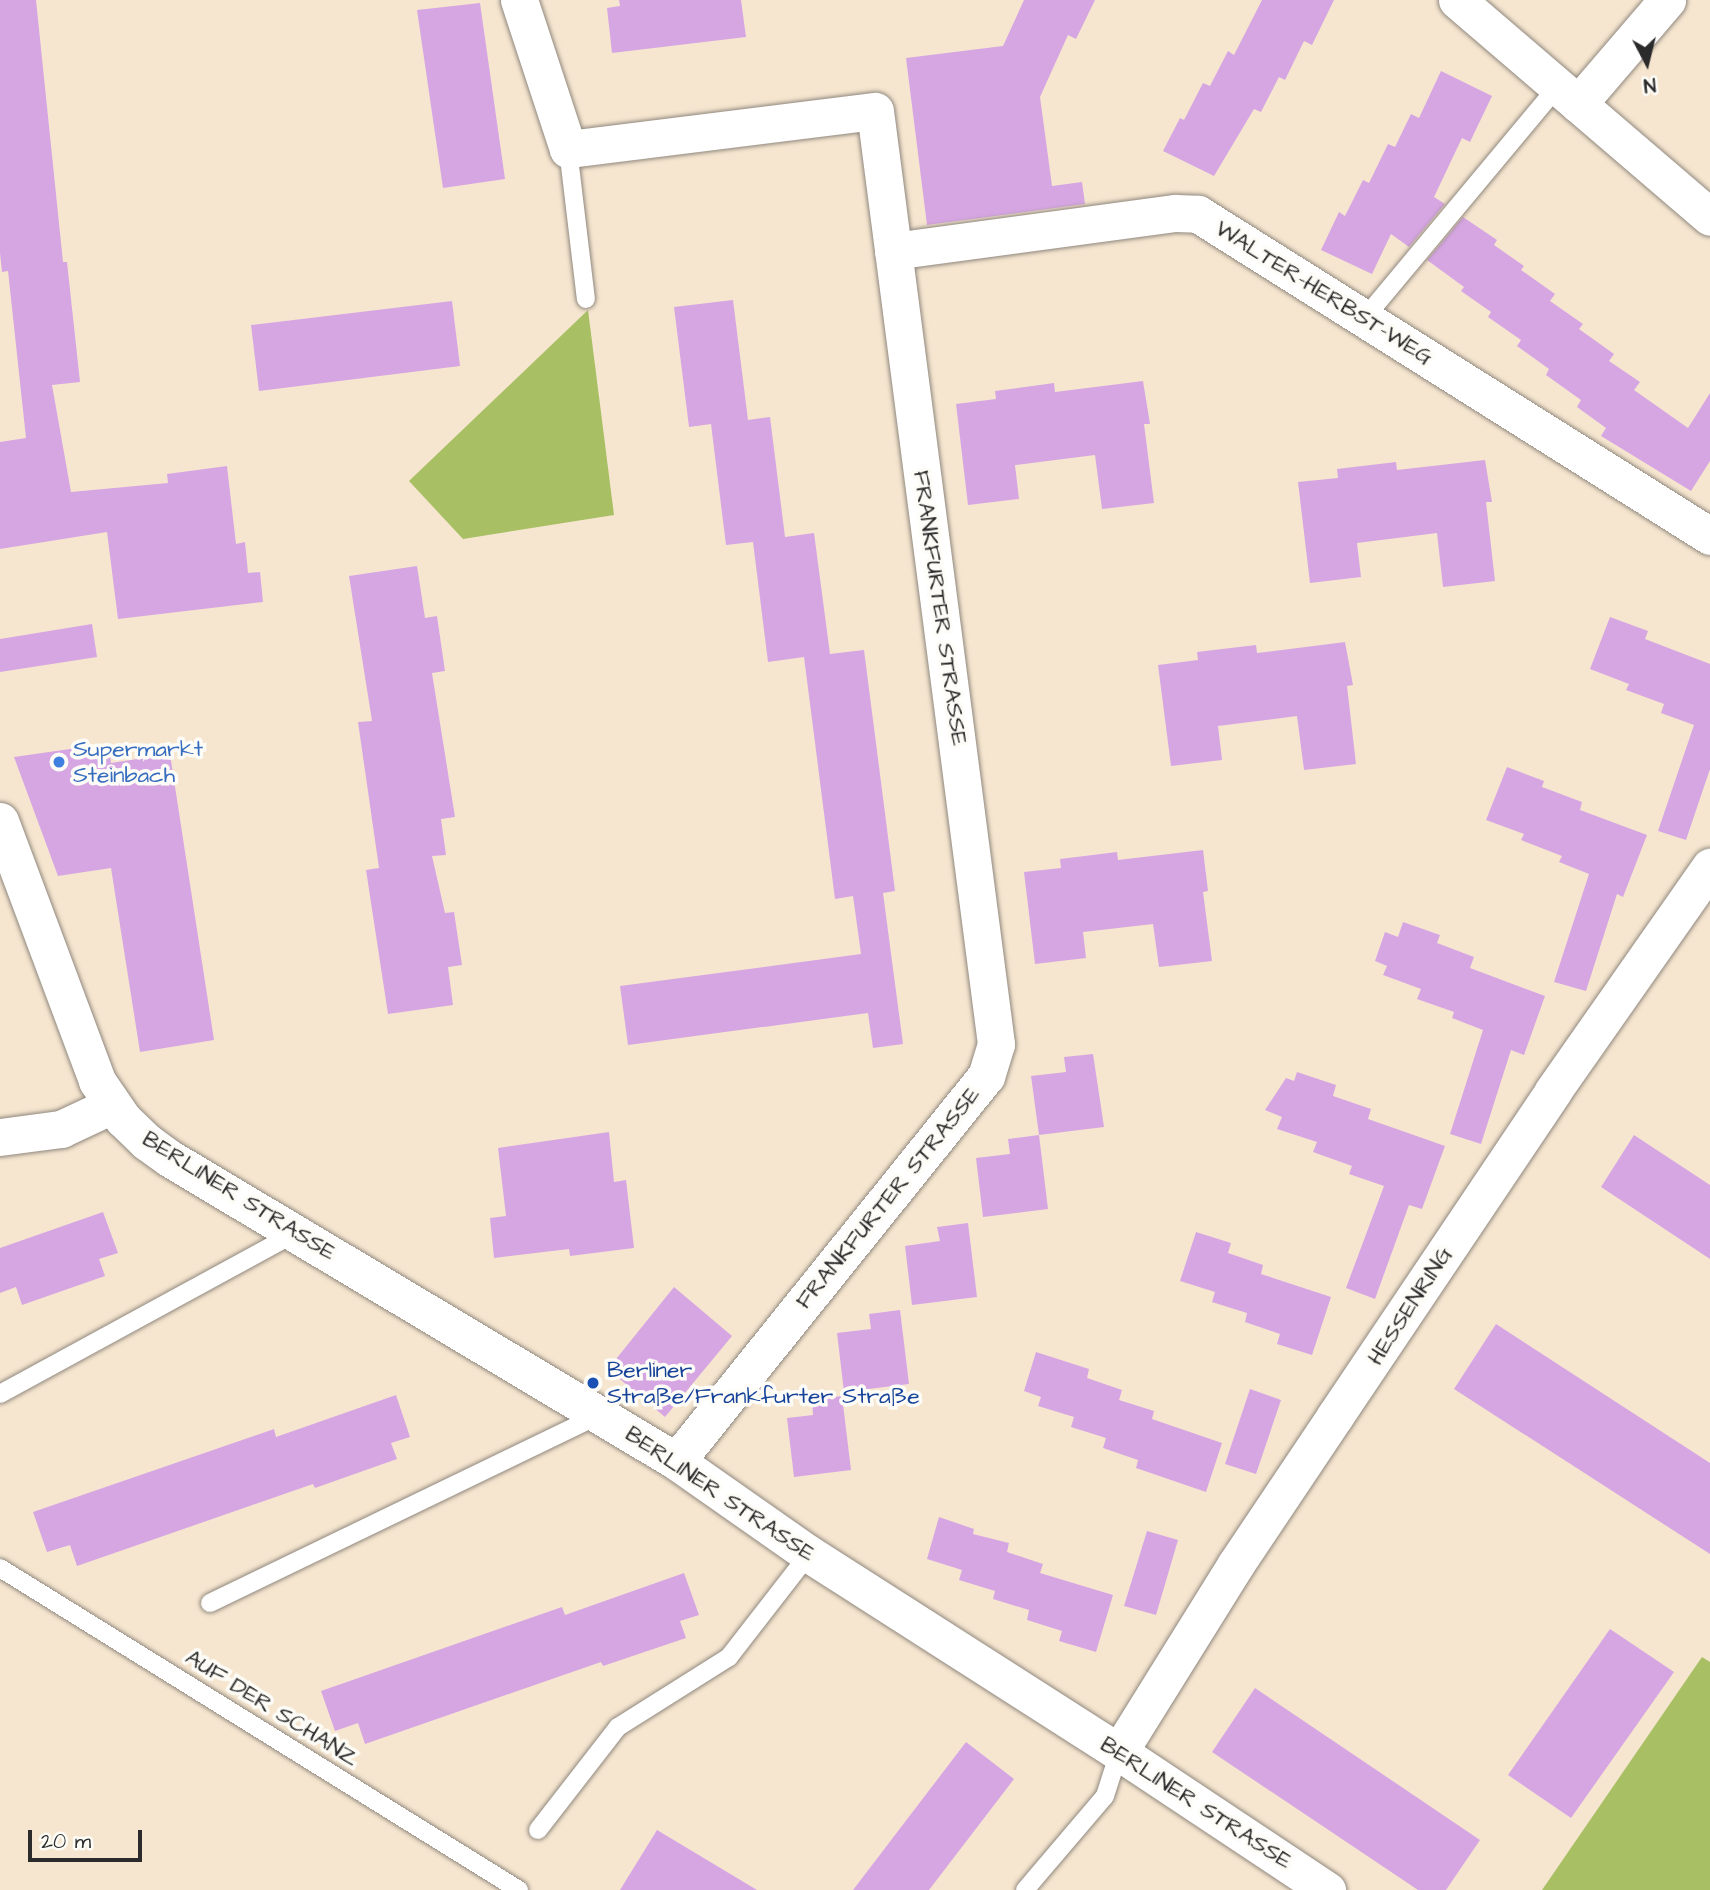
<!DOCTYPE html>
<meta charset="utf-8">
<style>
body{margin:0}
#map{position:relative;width:1710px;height:1890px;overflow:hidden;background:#f6e6d0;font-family:"Architects Daughter",sans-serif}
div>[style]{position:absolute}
.green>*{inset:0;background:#a8bf64}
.building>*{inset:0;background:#d6a6e3}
.roads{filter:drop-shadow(0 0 2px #90887e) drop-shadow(0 0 2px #90887e)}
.service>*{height:18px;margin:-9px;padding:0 9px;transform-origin:9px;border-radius:9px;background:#fff}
.minor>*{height:37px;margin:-18.5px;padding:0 18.5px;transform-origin:18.5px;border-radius:18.5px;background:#fff}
.dots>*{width:19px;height:19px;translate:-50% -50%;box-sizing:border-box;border:4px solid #fdfcf7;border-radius:50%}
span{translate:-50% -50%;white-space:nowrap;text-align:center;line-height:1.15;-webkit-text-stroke:7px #fdfcf7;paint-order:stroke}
.street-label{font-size:23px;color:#2b2b2b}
.shop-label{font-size:23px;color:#366cbe}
.left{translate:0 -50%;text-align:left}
.transit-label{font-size:23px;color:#164399}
.north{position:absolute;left:1612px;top:28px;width:70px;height:70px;-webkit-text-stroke:5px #fdfcf7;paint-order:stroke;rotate:173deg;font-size:19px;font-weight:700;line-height:28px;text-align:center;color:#2b2b2b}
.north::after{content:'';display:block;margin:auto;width:24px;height:32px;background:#2b2b2b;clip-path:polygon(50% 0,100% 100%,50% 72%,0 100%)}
.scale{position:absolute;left:28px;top:1830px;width:114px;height:32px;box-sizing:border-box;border:4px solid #2b2b2b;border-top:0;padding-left:9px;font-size:21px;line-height:24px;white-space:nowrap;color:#2b2b2b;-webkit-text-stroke:5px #fdfcf7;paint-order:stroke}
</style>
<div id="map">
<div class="green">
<i style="clip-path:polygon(588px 310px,614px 515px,463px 539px,409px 481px)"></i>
<i style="clip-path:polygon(1702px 1657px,1710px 1662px,1710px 1890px,1542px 1890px)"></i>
</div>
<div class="building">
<i style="clip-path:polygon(0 0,36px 0,63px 262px,67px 262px,80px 382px,52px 385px,71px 492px,168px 483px,167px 474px,227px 466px,236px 544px,245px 542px,248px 573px,260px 572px,263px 602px,118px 619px,107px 532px,0 549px,0 442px,26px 438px,8px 271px,2px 272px,0 253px)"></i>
<i style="clip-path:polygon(619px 0,741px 0,746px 37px,612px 53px,607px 8px,620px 6px)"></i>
<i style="clip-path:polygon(1024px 0,1095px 0,1076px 39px,1068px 35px,1040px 97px,1052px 186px,1082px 182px,1085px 204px,927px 225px,906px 58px,1003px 46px)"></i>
<i style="clip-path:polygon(1262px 0,1334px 0,1312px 45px,1304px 41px,1285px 80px,1279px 77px,1261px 112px,1254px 109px,1214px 176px,1163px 151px,1180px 118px,1184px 120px,1203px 83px,1210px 86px,1228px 51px,1234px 55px)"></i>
<i style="clip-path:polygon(480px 3px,505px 179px,443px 188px,417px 10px)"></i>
<i style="clip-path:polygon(1441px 71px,1492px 96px,1470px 142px,1462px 138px,1434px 197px,1445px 204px,1409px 247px,1391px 234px,1372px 274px,1321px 250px,1339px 212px,1345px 216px,1363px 180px,1369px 183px,1388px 144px,1395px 147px,1411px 114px,1419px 118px)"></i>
<i style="clip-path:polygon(1463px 217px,1497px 240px,1494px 245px,1524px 266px,1521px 270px,1555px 294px,1550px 301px,1583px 324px,1579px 329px,1614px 354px,1609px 361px,1640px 382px,1634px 390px,1688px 428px,1710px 393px,1710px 461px,1691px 491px,1601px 436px,1606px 428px,1577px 407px,1581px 400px,1546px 375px,1549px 369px,1517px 346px,1521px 340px,1488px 317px,1491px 312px,1461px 291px,1464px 287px,1427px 260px)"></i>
<i style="clip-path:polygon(733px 300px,748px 420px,770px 417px,785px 537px,814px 533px,830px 654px,864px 650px,895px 891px,883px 893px,903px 1044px,873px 1048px,868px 1013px,628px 1045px,620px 986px,861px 954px,853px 896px,835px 899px,804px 657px,768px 662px,753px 542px,726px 545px,711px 424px,689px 427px,674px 307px)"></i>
<i style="clip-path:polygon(452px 301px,460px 366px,259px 391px,251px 325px)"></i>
<i style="clip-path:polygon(1143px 381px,1150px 424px,1144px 424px,1154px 503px,1102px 509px,1095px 455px,1015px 465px,1019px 499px,968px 505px,956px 404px,996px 399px,995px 391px,1054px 383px,1055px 392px)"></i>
<i style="clip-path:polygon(1485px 460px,1492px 502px,1486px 502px,1495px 581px,1443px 587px,1437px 533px,1357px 543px,1361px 577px,1310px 583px,1298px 482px,1338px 478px,1337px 469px,1396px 462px,1397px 470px)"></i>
<i style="clip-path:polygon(417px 566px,425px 618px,437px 616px,445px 671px,432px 673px,455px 817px,441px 819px,446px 855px,432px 856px,445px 913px,454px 912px,462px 965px,448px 967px,453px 1005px,388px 1014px,366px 870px,379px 868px,358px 722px,372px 721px,349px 576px)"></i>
<i style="clip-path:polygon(1610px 617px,1648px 631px,1645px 639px,1710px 664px,1710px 769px,1686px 840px,1658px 831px,1694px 725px,1661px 713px,1664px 704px,1626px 690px,1629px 684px,1590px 669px)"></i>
<i style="clip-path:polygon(92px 624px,97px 657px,0 672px,0 639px)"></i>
<i style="clip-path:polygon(1345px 642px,1353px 685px,1347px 686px,1356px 764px,1304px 770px,1297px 716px,1218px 726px,1222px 760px,1171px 766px,1158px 665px,1198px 660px,1197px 652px,1256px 645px,1257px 653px)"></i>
<i style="clip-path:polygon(91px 746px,91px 749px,109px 747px,111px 763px,170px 754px,214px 1040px,140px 1052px,111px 868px,58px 876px,14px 757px)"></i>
<i style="clip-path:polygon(1507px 767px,1544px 781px,1542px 787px,1582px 802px,1580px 810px,1647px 835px,1623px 897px,1617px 894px,1586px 991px,1554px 982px,1589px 874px,1559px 862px,1562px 856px,1521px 840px,1524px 834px,1486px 820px)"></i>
<i style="clip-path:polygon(1203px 850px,1208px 891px,1203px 892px,1212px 961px,1159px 967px,1153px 924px,1083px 932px,1086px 958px,1035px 964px,1024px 872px,1061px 868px,1060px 859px,1117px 852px,1118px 860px)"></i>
<i style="clip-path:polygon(1403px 922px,1440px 935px,1437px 943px,1474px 957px,1470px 968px,1545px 996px,1524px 1055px,1511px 1050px,1481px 1144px,1450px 1134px,1483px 1030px,1452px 1018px,1454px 1012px,1417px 999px,1421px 989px,1383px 975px,1387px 966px,1375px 961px,1385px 932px,1398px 937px)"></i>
<i style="clip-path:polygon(1093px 1054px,1104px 1127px,1039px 1135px,1031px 1076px,1066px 1072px,1064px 1057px)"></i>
<i style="clip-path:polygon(1297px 1072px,1336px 1085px,1333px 1096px,1371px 1109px,1368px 1119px,1445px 1146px,1422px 1209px,1409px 1205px,1375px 1299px,1346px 1288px,1384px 1186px,1349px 1174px,1352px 1166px,1313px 1152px,1317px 1142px,1277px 1129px,1282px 1117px,1265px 1110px,1286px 1078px,1294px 1081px)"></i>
<i style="clip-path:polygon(609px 1132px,614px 1182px,626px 1180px,634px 1248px,570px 1256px,569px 1249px,494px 1258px,490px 1218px,506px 1216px,498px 1148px)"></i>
<i style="clip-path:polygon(1039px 1135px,1048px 1209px,983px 1217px,976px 1158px,1010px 1154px,1008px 1139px)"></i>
<i style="clip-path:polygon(1634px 1135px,1710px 1185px,1710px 1259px,1601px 1187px)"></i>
<i style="clip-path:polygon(103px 1212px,118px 1253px,99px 1259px,105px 1276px,22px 1305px,16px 1287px,0 1293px,0 1248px)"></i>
<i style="clip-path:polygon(968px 1223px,977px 1297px,912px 1305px,905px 1246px,940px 1241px,937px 1227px)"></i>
<i style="clip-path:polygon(1196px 1232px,1231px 1243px,1228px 1253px,1263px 1265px,1261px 1274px,1331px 1297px,1312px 1355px,1277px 1344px,1280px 1334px,1245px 1322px,1247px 1313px,1212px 1302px,1215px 1292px,1180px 1281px)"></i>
<i style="clip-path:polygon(674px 1287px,732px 1336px,665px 1417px,608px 1369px)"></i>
<i style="clip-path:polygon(900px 1310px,909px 1384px,844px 1392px,837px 1333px,871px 1329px,869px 1314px)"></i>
<i style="clip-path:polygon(1496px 1324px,1710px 1463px,1710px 1554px,1454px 1389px)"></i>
<i style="clip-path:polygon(1036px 1352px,1089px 1369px,1087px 1378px,1122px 1390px,1119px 1400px,1154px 1411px,1152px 1419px,1222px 1443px,1206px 1492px,1136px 1468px,1138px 1460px,1103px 1448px,1106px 1438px,1071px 1427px,1074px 1417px,1038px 1406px,1041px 1397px,1024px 1391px)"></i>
<i style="clip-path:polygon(1250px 1389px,1281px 1400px,1256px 1474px,1225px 1464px)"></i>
<i style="clip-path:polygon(396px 1395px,410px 1437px,391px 1443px,397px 1459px,315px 1488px,313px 1484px,77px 1566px,70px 1545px,47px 1552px,33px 1512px,274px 1429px,276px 1437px)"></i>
<i style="clip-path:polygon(842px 1396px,851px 1470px,794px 1477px,787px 1418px,813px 1415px,812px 1400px)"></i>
<i style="clip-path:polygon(939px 1517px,974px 1529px,973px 1534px,1009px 1543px,1007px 1552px,1043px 1564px,1040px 1573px,1113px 1595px,1096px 1652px,1059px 1641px,1062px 1631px,1027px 1620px,1029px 1610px,993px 1599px,995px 1591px,959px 1580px,962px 1570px,927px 1559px)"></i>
<i style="clip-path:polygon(1147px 1531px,1178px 1540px,1156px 1615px,1124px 1606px)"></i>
<i style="clip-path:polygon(684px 1573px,699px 1615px,680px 1621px,686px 1638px,603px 1666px,601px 1662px,365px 1744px,358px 1723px,335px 1731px,321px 1691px,562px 1607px,565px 1615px)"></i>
<i style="clip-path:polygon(1610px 1629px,1674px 1672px,1571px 1818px,1508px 1775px)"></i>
<i style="clip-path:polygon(1255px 1688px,1480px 1840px,1446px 1890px,1418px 1890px,1212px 1752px)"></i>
<i style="clip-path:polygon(966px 1742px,1014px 1779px,929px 1890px,853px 1890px)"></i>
<i style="clip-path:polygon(657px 1830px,757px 1890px,620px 1890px)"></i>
</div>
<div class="roads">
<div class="service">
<i style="left:568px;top:149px;width:151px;rotate:83.2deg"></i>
<i style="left:1363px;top:320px;width:303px;rotate:-50.2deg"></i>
<i style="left:0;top:1394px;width:336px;rotate:-28.6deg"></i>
<i style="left:0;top:1568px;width:611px;rotate:31.82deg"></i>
<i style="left:210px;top:1603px;width:432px;rotate:-25.8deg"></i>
<i style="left:538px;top:1830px;width:130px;rotate:-52.2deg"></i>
<i style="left:618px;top:1727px;width:131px;rotate:-32.2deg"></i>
<i style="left:729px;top:1657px;width:130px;rotate:-52.2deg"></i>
<i style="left:1025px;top:1890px;width:123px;rotate:-49.6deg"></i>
<i style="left:1105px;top:1796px;width:46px;rotate:-72.3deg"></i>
</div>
<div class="minor">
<i style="left:519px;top:0;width:157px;rotate:71.8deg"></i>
<i style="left:568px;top:149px;width:309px;rotate:-7.1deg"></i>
<i style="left:875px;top:111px;width:941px;rotate:82.61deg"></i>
<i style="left:996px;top:1044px;width:34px;rotate:107deg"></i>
<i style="left:986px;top:1076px;width:494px;rotate:128.8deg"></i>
<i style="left:1457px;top:0;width:333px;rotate:40.6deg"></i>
<i style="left:1578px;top:104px;width:137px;rotate:-49.4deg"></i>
<i style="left:893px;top:251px;width:285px;rotate:-7.7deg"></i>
<i style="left:1175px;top:213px;width:23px;rotate:2deg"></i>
<i style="left:1198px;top:214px;width:605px;rotate:32.17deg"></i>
<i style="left:0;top:821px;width:278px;rotate:69.5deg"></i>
<i style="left:97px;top:1081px;width:46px;rotate:55.6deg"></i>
<i style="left:123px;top:1119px;width:33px;rotate:44deg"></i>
<i style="left:147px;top:1142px;width:27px;rotate:36deg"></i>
<i style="left:169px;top:1158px;width:591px;rotate:30.86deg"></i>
<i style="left:676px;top:1461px;width:162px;rotate:35deg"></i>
<i style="left:809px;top:1554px;width:368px;rotate:32.6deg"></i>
<i style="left:1119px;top:1752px;width:250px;rotate:33.6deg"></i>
<i style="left:0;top:1137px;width:62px;rotate:-7.5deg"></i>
<i style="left:61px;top:1129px;width:56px;rotate:-25.2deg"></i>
<i style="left:1119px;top:1752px;width:221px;rotate:-58.1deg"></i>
<i style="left:1236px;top:1564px;width:178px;rotate:-56.2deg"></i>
<i style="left:1335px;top:1416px;width:391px;rotate:-56.1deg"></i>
<i style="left:1553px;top:1091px;width:274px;rotate:-55deg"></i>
</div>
</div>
<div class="dots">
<i style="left:59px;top:762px;background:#3f7fe0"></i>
<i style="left:593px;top:1383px;background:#1a4fb4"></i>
</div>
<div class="street-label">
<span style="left:1324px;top:293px;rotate:32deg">WALTER-HERBST-WEG</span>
<span style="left:940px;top:608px;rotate:82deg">FRANKFURTER STRASSE</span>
<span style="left:239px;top:1196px;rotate:32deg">BERLINER STRASSE</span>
<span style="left:888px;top:1198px;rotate:-51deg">FRANKFURTER STRASSE</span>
<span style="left:1410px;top:1306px;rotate:-57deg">HESSENRING</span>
<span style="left:720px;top:1494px;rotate:34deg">BERLINER STRASSE</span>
<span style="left:272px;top:1708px;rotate:32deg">AUF DER SCHANZ</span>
<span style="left:1196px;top:1803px;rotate:33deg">BERLINER STRASSE</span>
</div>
<div class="shop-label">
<span class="left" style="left:73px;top:762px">Supermarkt<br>Steinbach</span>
</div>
<div class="transit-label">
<span class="left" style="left:607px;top:1383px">Berliner<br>Straße/Frankfurter Straße</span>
</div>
<div class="north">N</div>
<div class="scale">20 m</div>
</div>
